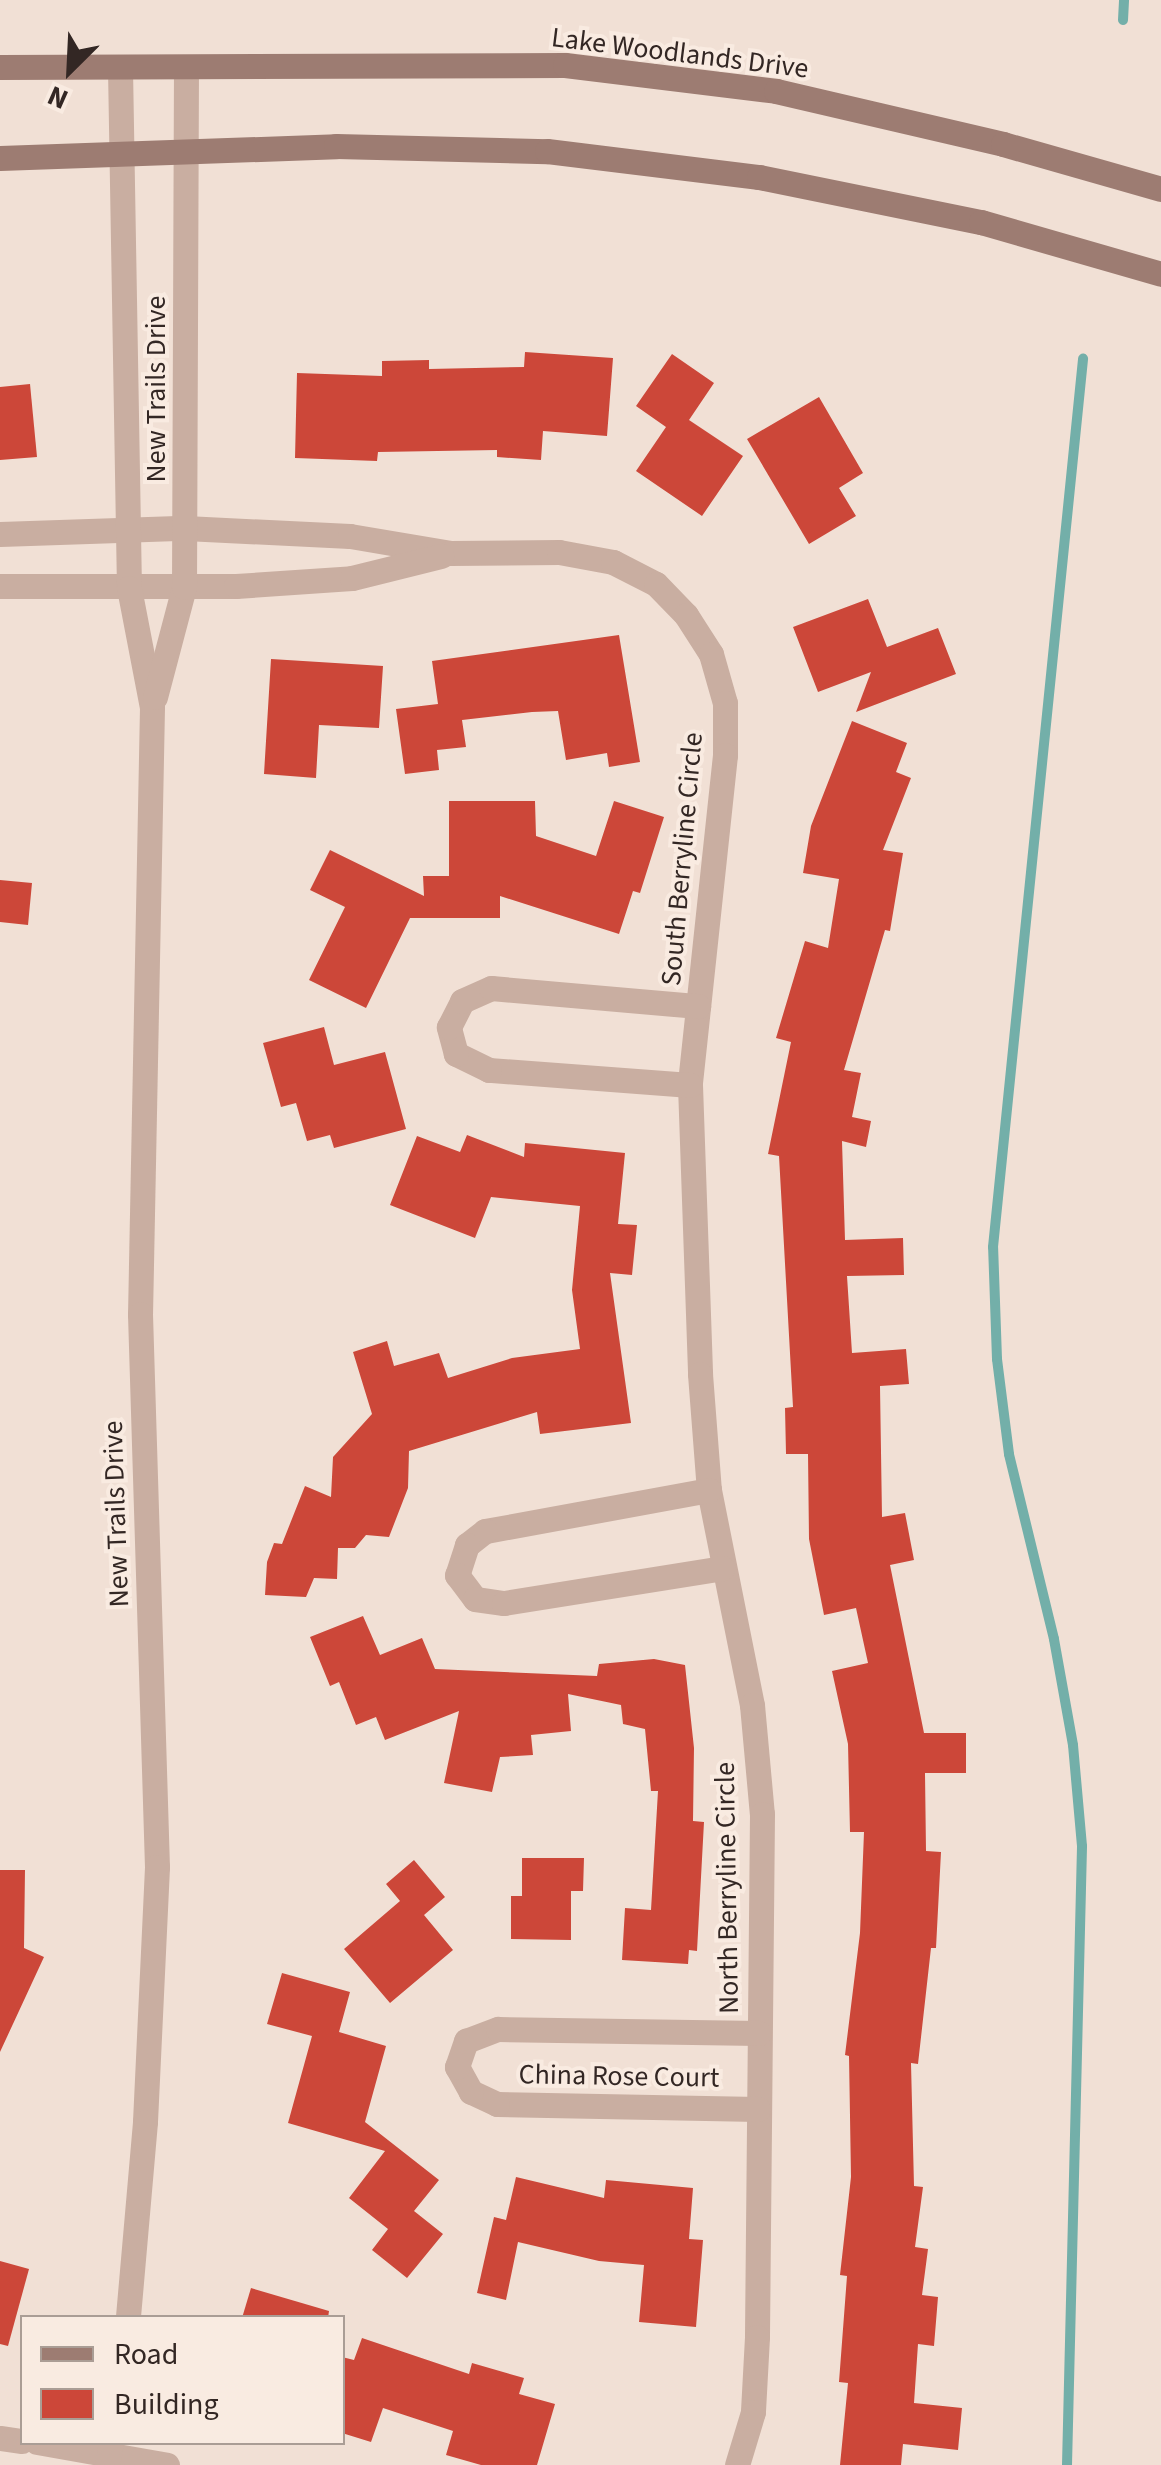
<!DOCTYPE html>
<style>
body{margin:0}
#map{position:relative;width:1161px;height:2465px;overflow:hidden;background:#f1e0d5;font-family:"Source Sans 3",sans-serif}
div>[style]{position:absolute}
.stream>*{height:10px;margin:-5px;padding:0 5px;transform-origin:5px;border-radius:5px;background:#73afa9}
.building>*{inset:0;background:#cc4739}
.minor>*{height:25px;margin:-12.5px;padding:0 12.5px;transform-origin:12.5px;border-radius:12.5px;background:#c9aea1}
.tertiary>*{height:25px;margin:-12.5px;padding:0 12.5px;transform-origin:12.5px;border-radius:12.5px;background:#c9aea1}
.secondary>*{height:25px;margin:-12.5px;padding:0 12.5px;transform-origin:12.5px;border-radius:12.5px;background:#9d7c72}
span{translate:-50% -50%;white-space:nowrap;text-align:center;line-height:1.15;-webkit-text-stroke:8px #f9ebe1;paint-order:stroke}
.street-label{font-size:28px;color:#332724}
.legend{position:absolute;left:20px;top:2315px;width:325px;height:130px;box-sizing:border-box;background:#f9ebe1;border:2px solid #aa9d95;margin:0;padding:12px 18px;list-style:none;font-size:30px;color:#332724}
.legend li{display:flex;align-items:center;gap:20px;height:50px}
.legend b{width:50px;border:2px solid #aa9d95}
.north{position:absolute;left:20px;top:20px;width:100px;height:100px;-webkit-text-stroke:8px #f9ebe1;paint-order:stroke;rotate:204deg;font-size:28px;font-weight:700;line-height:40px;text-align:center;color:#332724}
.north::after{content:'';display:block;margin:auto;width:35px;height:45px;background:#332724;clip-path:polygon(50% 0,100% 100%,50% 72%,0 100%)}
</style>
<div id="map">
<div class="stream">
<i style="left:1123px;top:20px;width:20px;rotate:-87deg"></i>
<i style="left:1067px;top:2465px;width:619px;rotate:-88.61deg"></i>
<i style="left:1082px;top:1846px;width:101px;rotate:-95.1deg"></i>
<i style="left:1073px;top:1745px;width:108px;rotate:-100.2deg"></i>
<i style="left:1054px;top:1639px;width:190px;rotate:-103.7deg"></i>
<i style="left:1009px;top:1454px;width:96px;rotate:-97.2deg"></i>
<i style="left:997px;top:1359px;width:112px;rotate:-92deg"></i>
<i style="left:993px;top:1247px;width:893px;rotate:-84.21deg"></i>
</div>
<div class="building">
<i style="clip-path:polygon(525px 352px,613px 358px,607px 436px,543px 431px,541px 460px,497px 457px,497px 450px,378px 452px,377px 461px,295px 458px,297px 373px,382px 376px,382px 361px,429px 360px,429px 369px,524px 367px)"></i>
<i style="clip-path:polygon(672px 354px,714px 383px,689px 420px,743px 456px,702px 516px,636px 471px,666px 427px,636px 406px)"></i>
<i style="clip-path:polygon(30px 384px,37px 457px,0 460px,0 387px)"></i>
<i style="clip-path:polygon(819px 397px,863px 473px,839px 488px,856px 516px,809px 544px,747px 439px)"></i>
<i style="clip-path:polygon(868px 599px,887px 647px,938px 628px,956px 674px,856px 712px,871px 672px,818px 692px,793px 627px)"></i>
<i style="clip-path:polygon(619px 635px,640px 762px,609px 767px,607px 753px,566px 760px,558px 711px,532px 712px,462px 720px,466px 747px,437px 750px,439px 770px,405px 774px,396px 709px,438px 704px,432px 661px)"></i>
<i style="clip-path:polygon(271px 659px,383px 666px,379px 728px,319px 725px,316px 778px,264px 774px)"></i>
<i style="clip-path:polygon(852px 721px,907px 743px,896px 772px,911px 778px,883px 850px,903px 853px,890px 931px,885px 930px,844px 1070px,861px 1073px,852px 1117px,871px 1121px,866px 1147px,842px 1141px,845px 1240px,903px 1238px,904px 1275px,847px 1276px,852px 1353px,906px 1349px,909px 1384px,880px 1386px,882px 1517px,905px 1513px,914px 1560px,890px 1565px,924px 1733px,966px 1733px,966px 1773px,925px 1773px,926px 1851px,941px 1852px,936px 1948px,931px 1948px,918px 2064px,911px 2063px,914px 2186px,923px 2187px,915px 2247px,928px 2249px,922px 2295px,938px 2297px,934px 2346px,918px 2344px,914px 2403px,962px 2408px,958px 2450px,903px 2444px,901px 2465px,840px 2465px,848px 2383px,839px 2382px,847px 2276px,840px 2275px,851px 2177px,849px 2056px,845px 2055px,860px 1933px,864px 1832px,850px 1832px,848px 1744px,832px 1671px,868px 1663px,856px 1608px,824px 1615px,809px 1539px,808px 1454px,786px 1454px,785px 1408px,793px 1407px,779px 1156px,768px 1154px,791px 1042px,776px 1038px,805px 941px,828px 948px,839px 879px,803px 873px,811px 826px)"></i>
<i style="clip-path:polygon(449px 801px,535px 801px,536px 836px,596px 856px,614px 801px,664px 817px,640px 893px,633px 891px,619px 934px,500px 896px,500px 918px,410px 918px,366px 1008px,309px 980px,345px 907px,310px 890px,330px 850px,424px 896px,423px 876px,449px 876px)"></i>
<i style="clip-path:polygon(0 880px,32px 883px,28px 925px,0 922px)"></i>
<i style="clip-path:polygon(324px 1027px,334px 1065px,385px 1052px,406px 1129px,334px 1148px,330px 1135px,307px 1141px,296px 1103px,281px 1107px,263px 1043px)"></i>
<i style="clip-path:polygon(467px 1135px,524px 1157px,525px 1143px,625px 1153px,618px 1224px,637px 1225px,632px 1275px,610px 1273px,631px 1423px,540px 1434px,537px 1412px,409px 1451px,408px 1488px,389px 1537px,366px 1535px,355px 1548px,338px 1548px,337px 1579px,314px 1578px,306px 1597px,265px 1595px,267px 1562px,274px 1543px,282px 1544px,305px 1486px,331px 1497px,333px 1457px,372px 1414px,353px 1352px,387px 1341px,394px 1366px,439px 1353px,448px 1378px,512px 1358px,580px 1349px,572px 1290px,580px 1206px,491px 1197px,475px 1238px,390px 1205px,417px 1136px,460px 1152px)"></i>
<i style="clip-path:polygon(363px 1616px,380px 1655px,422px 1638px,435px 1669px,597px 1676px,599px 1664px,654px 1659px,685px 1665px,694px 1748px,693px 1821px,704px 1822px,697px 1951px,689px 1950px,688px 1964px,622px 1960px,625px 1908px,651px 1910px,658px 1791px,651px 1791px,645px 1729px,623px 1724px,621px 1705px,568px 1694px,571px 1731px,531px 1735px,533px 1755px,500px 1757px,492px 1792px,444px 1783px,459px 1711px,385px 1740px,376px 1717px,356px 1725px,339px 1682px,330px 1686px,310px 1637px)"></i>
<i style="clip-path:polygon(522px 1858px,584px 1858px,583px 1891px,571px 1891px,571px 1940px,511px 1939px,511px 1896px,522px 1896px)"></i>
<i style="clip-path:polygon(414px 1860px,445px 1897px,424px 1915px,453px 1950px,390px 2003px,344px 1949px,400px 1901px,386px 1884px)"></i>
<i style="clip-path:polygon(0 1870px,25px 1870px,24px 1948px,44px 1957px,0 2052px)"></i>
<i style="clip-path:polygon(282px 1973px,350px 1992px,339px 2032px,386px 2046px,365px 2122px,439px 2180px,414px 2211px,443px 2234px,407px 2278px,372px 2250px,388px 2229px,349px 2198px,385px 2151px,288px 2123px,312px 2036px,267px 2024px)"></i>
<i style="clip-path:polygon(516px 2177px,604px 2198px,606px 2180px,693px 2188px,689px 2239px,703px 2240px,696px 2327px,639px 2322px,644px 2265px,599px 2261px,518px 2242px,506px 2300px,477px 2293px,494px 2217px,506px 2220px)"></i>
<i style="clip-path:polygon(0 2261px,29px 2269px,8px 2346px,0 2344px)"></i>
<i style="clip-path:polygon(251px 2288px,329px 2311px,328px 2318px,242px 2318px)"></i>
<i style="clip-path:polygon(362px 2338px,469px 2374px,472px 2363px,524px 2378px,519px 2394px,555px 2404px,537px 2465px,481px 2465px,446px 2455px,453px 2431px,383px 2408px,371px 2442px,342px 2433px,342px 2357px,354px 2360px)"></i>
</div>
<div class="minor">
<i style="left:0;top:534px;width:185px;rotate:-1.9deg"></i>
<i style="left:185px;top:528px;width:165px;rotate:2.8deg"></i>
<i style="left:350px;top:536px;width:101px;rotate:9.6deg"></i>
<i style="left:450px;top:553px;width:109px;rotate:-0.5deg"></i>
<i style="left:559px;top:552px;width:55px;rotate:10.5deg"></i>
<i style="left:613px;top:562px;width:48px;rotate:27.1deg"></i>
<i style="left:656px;top:584px;width:43px;rotate:45.9deg"></i>
<i style="left:686px;top:615px;width:46px;rotate:57.3deg"></i>
<i style="left:711px;top:654px;width:51px;rotate:74.1deg"></i>
<i style="left:725px;top:703px;width:52px;rotate:90deg"></i>
<i style="left:725px;top:755px;width:332px;rotate:96.1deg"></i>
<i style="left:690px;top:1085px;width:289px;rotate:88deg"></i>
<i style="left:700px;top:1374px;width:116px;rotate:85.6deg"></i>
<i style="left:709px;top:1490px;width:219px;rotate:78.7deg"></i>
<i style="left:752px;top:1705px;width:109px;rotate:84.8deg"></i>
<i style="left:762px;top:1814px;width:523px;rotate:90.55deg"></i>
<i style="left:757px;top:2337px;width:75px;rotate:93.1deg"></i>
<i style="left:753px;top:2412px;width:55px;rotate:106.8deg"></i>
<i style="left:0;top:586px;width:236px"></i>
<i style="left:236px;top:586px;width:116px;rotate:-3.9deg"></i>
<i style="left:352px;top:578px;width:92px;rotate:-13.9deg"></i>
<i style="left:690px;top:1085px;width:202px;rotate:-175.7deg"></i>
<i style="left:489px;top:1070px;width:37px;rotate:-154deg"></i>
<i style="left:456px;top:1054px;width:28px;rotate:-105deg"></i>
<i style="left:449px;top:1027px;width:29px;rotate:-63deg"></i>
<i style="left:462px;top:1001px;width:32px;rotate:-24deg"></i>
<i style="left:491px;top:988px;width:208px;rotate:5deg"></i>
<i style="left:709px;top:1490px;width:228px;rotate:169.6deg"></i>
<i style="left:485px;top:1531px;width:23px;rotate:142deg"></i>
<i style="left:467px;top:1545px;width:32px;rotate:108deg"></i>
<i style="left:457px;top:1575px;width:30px;rotate:53deg"></i>
<i style="left:475px;top:1599px;width:29px;rotate:8deg"></i>
<i style="left:504px;top:1603px;width:221px;rotate:-9.1deg"></i>
<i style="left:758px;top:2109px;width:261px;rotate:-178.9deg"></i>
<i style="left:497px;top:2104px;width:29px;rotate:-155deg"></i>
<i style="left:471px;top:2092px;width:29px;rotate:-119deg"></i>
<i style="left:457px;top:2067px;width:28px;rotate:-71deg"></i>
<i style="left:466px;top:2041px;width:34px;rotate:-21deg"></i>
<i style="left:498px;top:2029px;width:261px;rotate:0.9deg"></i>
<i style="left:0;top:2438px;width:22px;rotate:8deg"></i>
<i style="left:37px;top:2442px;width:132px;rotate:10deg"></i>
</div>
<div class="tertiary">
<i style="left:120px;top:68px;width:520px;rotate:89.01deg"></i>
<i style="left:129px;top:588px;width:121px;rotate:79.1deg"></i>
<i style="left:152px;top:707px;width:607px;rotate:91.13deg"></i>
<i style="left:140px;top:1314px;width:553px;rotate:88.24deg"></i>
<i style="left:157px;top:1867px;width:255px;rotate:92.7deg"></i>
<i style="left:145px;top:2122px;width:197px;rotate:95deg"></i>
<i style="left:155px;top:697px;width:114px;rotate:-75.2deg"></i>
<i style="left:184px;top:587px;width:520px;rotate:-89.78deg"></i>
<i style="left:107px;top:2465px;width:23px;rotate:-80deg"></i>
</div>
<div class="secondary">
<i style="left:0;top:67px;width:565px;rotate:-0.2deg"></i>
<i style="left:565px;top:65px;width:213px;rotate:7deg"></i>
<i style="left:776px;top:91px;width:233px;rotate:13.1deg"></i>
<i style="left:1003px;top:144px;width:164px;rotate:15.9deg"></i>
<i style="left:0;top:158px;width:336px;rotate:-2deg"></i>
<i style="left:336px;top:146px;width:211px;rotate:1.4deg"></i>
<i style="left:547px;top:151px;width:214px;rotate:7deg"></i>
<i style="left:759px;top:177px;width:227px;rotate:11.5deg"></i>
<i style="left:981px;top:222px;width:187px;rotate:16.1deg"></i>
</div>
<div class="street-label">
<span style="left:680px;top:53px;rotate:7deg">Lake Woodlands Drive</span>
<span style="left:156px;top:389px;rotate:-90deg">New Trails Drive</span>
<span style="left:682px;top:859px;rotate:-85deg">South Berryline Circle</span>
<span style="left:116px;top:1514px;rotate:-92deg">New Trails Drive</span>
<span style="left:727px;top:1888px;rotate:-91deg">North Berryline Circle</span>
<span style="left:619px;top:2076px;rotate:1deg">China Rose Court</span>
</div>
<ul class="legend">
<li><b style="height:12px;background:#9d7c72"></b>Road</li>
<li><b style="height:28px;background:#cc4739"></b>Building</li>
</ul>
<div class="north">N</div>
</div>
